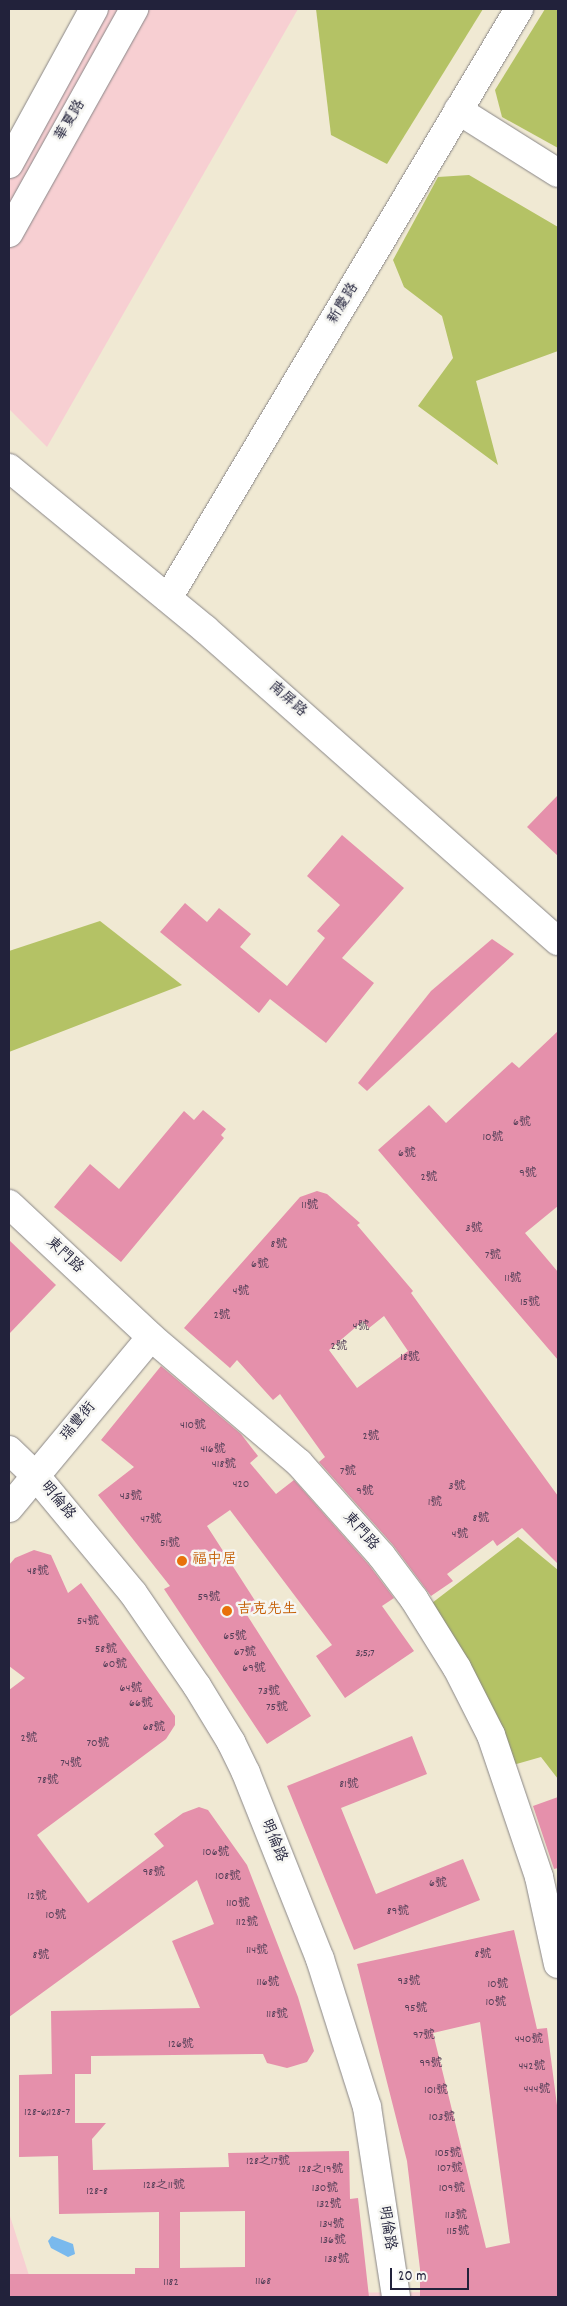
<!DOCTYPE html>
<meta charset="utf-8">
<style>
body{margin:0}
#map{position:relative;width:567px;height:2306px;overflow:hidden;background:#f0e9d3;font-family:Dekko,"LXGW WenKai TC",sans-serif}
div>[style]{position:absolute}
.built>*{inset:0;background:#f7cfd2}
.green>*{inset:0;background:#b4c265}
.water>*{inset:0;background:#79b9ed}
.building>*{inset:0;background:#e590ab}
.roads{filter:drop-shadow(0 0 1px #898687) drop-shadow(0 0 1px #898687)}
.minor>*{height:28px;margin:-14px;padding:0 14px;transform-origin:14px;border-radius:14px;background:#fff}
.dots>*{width:14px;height:14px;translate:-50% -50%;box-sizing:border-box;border:2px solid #f6f6f2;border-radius:50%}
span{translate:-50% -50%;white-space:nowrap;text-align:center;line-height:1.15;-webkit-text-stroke:5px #f6f6f2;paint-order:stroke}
.number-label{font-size:12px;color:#533e57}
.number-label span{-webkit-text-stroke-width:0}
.street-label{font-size:15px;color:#22223b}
.food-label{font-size:15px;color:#c56008}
.left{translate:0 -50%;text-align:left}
.frame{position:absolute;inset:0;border:10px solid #22223b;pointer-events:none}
.scale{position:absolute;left:390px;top:2268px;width:79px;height:22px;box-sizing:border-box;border:2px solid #22223b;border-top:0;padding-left:6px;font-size:15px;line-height:18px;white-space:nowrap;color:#22223b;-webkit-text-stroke:4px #f6f6f2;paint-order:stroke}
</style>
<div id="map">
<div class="built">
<i style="clip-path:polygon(78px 9px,298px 9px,47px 447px,9px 409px,9px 143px)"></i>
<i style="clip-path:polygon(9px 2213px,35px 2294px,480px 2292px,558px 2278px,558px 2297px,9px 2297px)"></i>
</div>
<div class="green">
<i style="clip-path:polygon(316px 9px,483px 9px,387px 164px,331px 135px)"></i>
<i style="clip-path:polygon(545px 9px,558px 9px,558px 148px,502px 117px,495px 90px)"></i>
<i style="clip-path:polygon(469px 175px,558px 227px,558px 351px,476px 381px,498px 465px,418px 406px,453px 358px,442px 316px,404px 287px,393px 260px,438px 177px)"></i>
<i style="clip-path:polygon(100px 921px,182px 985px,9px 1052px,9px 951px)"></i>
<i style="clip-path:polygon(518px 1537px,558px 1570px,558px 1779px,541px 1757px,513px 1765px,432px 1603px)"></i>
</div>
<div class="water">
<i style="clip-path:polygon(52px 2236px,73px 2244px,75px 2254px,68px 2257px,51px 2248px,48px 2241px)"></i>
</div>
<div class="building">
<i style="clip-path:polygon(558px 795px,558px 856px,527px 827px)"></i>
<i style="clip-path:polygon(342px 835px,404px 888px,342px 958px,374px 983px,326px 1043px,270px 999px,259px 1013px,160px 932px,185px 903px,207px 922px,219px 908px,251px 934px,240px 947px,287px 986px,325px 938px,317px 931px,340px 905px,307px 876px)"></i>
<i style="clip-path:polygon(492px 939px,514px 954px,367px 1091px,358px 1083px,431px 991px)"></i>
<i style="clip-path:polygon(558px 1031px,558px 1206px,525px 1233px,558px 1272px,558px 1360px,378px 1150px,429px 1105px,446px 1123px,512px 1062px,519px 1068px)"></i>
<i style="clip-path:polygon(203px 1110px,226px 1129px,221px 1135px,224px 1138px,121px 1262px,54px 1207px,90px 1164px,119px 1189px,184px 1111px,194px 1120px)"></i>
<i style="clip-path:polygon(evenodd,317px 1191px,327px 1194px,360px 1223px,357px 1225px,413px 1291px,411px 1293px,558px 1496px,558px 1564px,522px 1528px,497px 1546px,493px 1540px,447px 1574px,453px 1581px,431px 1596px,393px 1545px,319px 1462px,325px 1457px,280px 1394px,273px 1400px,237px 1360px,230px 1368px,184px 1328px,300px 1197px,317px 1191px,384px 1316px,408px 1351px,357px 1388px,329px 1350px,363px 1321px,369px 1328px,384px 1316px)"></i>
<i style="clip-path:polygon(9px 1240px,56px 1285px,9px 1334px)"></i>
<i style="clip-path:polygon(161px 1366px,241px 1434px,258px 1456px,250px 1463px,276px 1494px,294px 1480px,369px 1565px,394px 1598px,382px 1606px,414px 1651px,345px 1698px,316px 1656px,332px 1645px,230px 1510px,207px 1526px,259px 1607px,247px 1615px,311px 1716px,267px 1744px,164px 1589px,170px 1586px,98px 1495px,134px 1467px,101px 1440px)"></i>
<i style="clip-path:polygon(evenodd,34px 1550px,51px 1555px,68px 1593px,81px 1583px,175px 1716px,175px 1725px,166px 1739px,37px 1835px,88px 1903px,164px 1846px,154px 1834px,183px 1813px,199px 1807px,208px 1810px,247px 1865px,298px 1997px,314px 2051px,307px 2062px,287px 2068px,267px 2063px,263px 2054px,91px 2056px,91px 2074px,75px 2074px,75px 2123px,106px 2123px,92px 2139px,93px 2170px,229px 2167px,228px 2153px,349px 2151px,350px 2199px,358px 2198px,369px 2297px,9px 2297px,9px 2274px,135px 2274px,135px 2268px,159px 2268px,159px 2212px,59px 2214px,58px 2156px,19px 2157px,19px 2075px,52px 2074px,51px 2011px,200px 2008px,172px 1941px,214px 1924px,197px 1880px,9px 2017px,9px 1690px,25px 1678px,9px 1666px,9px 1565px,15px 1558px,34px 1550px,245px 2211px,245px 2267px,180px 2268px,180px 2212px,245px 2211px)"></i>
<i style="clip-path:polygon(412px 1736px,427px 1774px,341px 1808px,376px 1894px,463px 1859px,480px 1900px,354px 1950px,287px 1786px)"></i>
<i style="clip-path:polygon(558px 1797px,558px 1868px,554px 1869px,533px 1806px)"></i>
<i style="clip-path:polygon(evenodd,514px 1930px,537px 2029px,547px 2028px,558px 2113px,558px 2297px,420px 2297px,420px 2269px,407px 2161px,357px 1964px,514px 1930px,480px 2022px,510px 2243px,486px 2248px,433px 2033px,480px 2022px)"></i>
</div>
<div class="roads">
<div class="minor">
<i style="left:458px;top:110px;width:118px;rotate:32.2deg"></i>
<i style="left:9px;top:164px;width:177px;rotate:-61.3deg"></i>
<i style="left:9px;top:233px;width:257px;rotate:-60.8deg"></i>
<i style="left:9px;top:468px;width:254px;rotate:39.4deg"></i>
<i style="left:205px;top:629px;width:471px;rotate:41.5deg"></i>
<i style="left:168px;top:598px;width:686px;rotate:-59.21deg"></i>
<i style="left:9px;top:1204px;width:195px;rotate:43.1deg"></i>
<i style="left:151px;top:1337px;width:194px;rotate:40.4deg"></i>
<i style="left:299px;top:1463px;width:123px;rotate:48.3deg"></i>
<i style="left:381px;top:1555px;width:55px;rotate:53.1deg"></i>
<i style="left:414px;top:1599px;width:81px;rotate:58.1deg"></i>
<i style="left:457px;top:1668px;width:75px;rotate:63.1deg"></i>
<i style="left:491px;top:1735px;width:150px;rotate:71.3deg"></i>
<i style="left:539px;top:1877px;width:89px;rotate:77.7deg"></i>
<i style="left:9px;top:1450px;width:36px;rotate:44deg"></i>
<i style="left:35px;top:1475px;width:153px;rotate:50.3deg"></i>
<i style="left:133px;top:1593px;width:113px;rotate:55.5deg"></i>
<i style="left:197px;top:1686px;width:66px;rotate:58.7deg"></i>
<i style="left:231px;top:1742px;width:34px;rotate:64deg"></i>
<i style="left:246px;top:1773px;width:200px;rotate:68.3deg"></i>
<i style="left:320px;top:1959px;width:155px;rotate:72.4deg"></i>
<i style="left:367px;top:2107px;width:192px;rotate:81.3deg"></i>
<i style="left:9px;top:1508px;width:222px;rotate:-50.3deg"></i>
</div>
</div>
<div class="dots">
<i style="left:182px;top:1561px;background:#e8710a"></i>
<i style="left:227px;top:1611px;background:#e8710a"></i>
</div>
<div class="number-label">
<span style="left:522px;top:1123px">6號</span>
<span style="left:493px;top:1138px">10號</span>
<span style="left:407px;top:1154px">6號</span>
<span style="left:528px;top:1174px">9號</span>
<span style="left:429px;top:1178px">2號</span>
<span style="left:310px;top:1206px">11號</span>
<span style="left:474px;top:1229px">3號</span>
<span style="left:279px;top:1245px">8號</span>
<span style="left:493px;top:1256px">7號</span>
<span style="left:260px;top:1265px">6號</span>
<span style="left:513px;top:1279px">11號</span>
<span style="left:241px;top:1292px">4號</span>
<span style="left:530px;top:1303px">15號</span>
<span style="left:222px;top:1316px">2號</span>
<span style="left:361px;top:1327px">4號</span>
<span style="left:339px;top:1347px">2號</span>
<span style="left:410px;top:1358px">18號</span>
<span style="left:193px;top:1426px">410號</span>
<span style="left:371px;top:1437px">2號</span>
<span style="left:213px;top:1450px">416號</span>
<span style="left:224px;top:1465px">418號</span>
<span style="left:348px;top:1472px">7號</span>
<span style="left:241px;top:1485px">420</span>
<span style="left:457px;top:1487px">3號</span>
<span style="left:365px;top:1492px">9號</span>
<span style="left:131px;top:1497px">43號</span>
<span style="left:435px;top:1503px">1號</span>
<span style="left:481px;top:1519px">8號</span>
<span style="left:151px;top:1520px">47號</span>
<span style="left:460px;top:1535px">4號</span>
<span style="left:170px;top:1544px">51號</span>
<span style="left:38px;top:1572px">48號</span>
<span style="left:209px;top:1598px">59號</span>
<span style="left:88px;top:1622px">54號</span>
<span style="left:235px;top:1637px">65號</span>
<span style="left:106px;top:1650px">58號</span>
<span style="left:245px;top:1653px">67號</span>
<span style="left:365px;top:1654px">3;5;7</span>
<span style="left:115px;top:1665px">60號</span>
<span style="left:254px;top:1669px">69號</span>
<span style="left:131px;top:1689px">64號</span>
<span style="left:269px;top:1692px">73號</span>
<span style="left:141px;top:1704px">66號</span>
<span style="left:277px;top:1708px">75號</span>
<span style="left:154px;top:1728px">68號</span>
<span style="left:29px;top:1739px">2號</span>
<span style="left:98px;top:1744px">70號</span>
<span style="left:71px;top:1764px">74號</span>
<span style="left:48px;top:1781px">78號</span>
<span style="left:349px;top:1785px">81號</span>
<span style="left:216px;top:1853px">106號</span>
<span style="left:154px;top:1873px">98號</span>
<span style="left:228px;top:1877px">108號</span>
<span style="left:438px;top:1884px">6號</span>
<span style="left:37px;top:1897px">12號</span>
<span style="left:238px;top:1904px">110號</span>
<span style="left:398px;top:1912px">89號</span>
<span style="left:56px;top:1916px">10號</span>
<span style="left:247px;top:1923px">112號</span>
<span style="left:257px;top:1951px">114號</span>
<span style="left:483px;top:1955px">8號</span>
<span style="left:41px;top:1956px">8號</span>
<span style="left:409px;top:1982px">93號</span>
<span style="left:268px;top:1983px">116號</span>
<span style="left:498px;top:1985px">10號</span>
<span style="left:496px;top:2003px">10號</span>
<span style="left:416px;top:2009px">95號</span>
<span style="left:277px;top:2015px">118號</span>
<span style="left:424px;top:2036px">97號</span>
<span style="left:529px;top:2040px">440號</span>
<span style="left:181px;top:2045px">126號</span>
<span style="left:431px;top:2064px">99號</span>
<span style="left:532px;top:2067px">442號</span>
<span style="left:537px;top:2090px">444號</span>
<span style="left:436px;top:2091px">101號</span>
<span style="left:47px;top:2113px">128-6;128-7</span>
<span style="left:442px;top:2118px">103號</span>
<span style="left:448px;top:2154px">105號</span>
<span style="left:268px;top:2162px">128之17號</span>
<span style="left:450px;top:2169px">107號</span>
<span style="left:321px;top:2170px">128之19號</span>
<span style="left:164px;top:2186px">128之11號</span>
<span style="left:325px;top:2189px">130號</span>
<span style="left:452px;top:2189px">109號</span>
<span style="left:97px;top:2192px">128-8</span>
<span style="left:329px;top:2205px">132號</span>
<span style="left:456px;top:2216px">113號</span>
<span style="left:332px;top:2225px">134號</span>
<span style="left:458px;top:2232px">115號</span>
<span style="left:333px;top:2241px">136號</span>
<span style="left:337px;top:2260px">138號</span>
<span style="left:263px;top:2282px">1168</span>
<span style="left:171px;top:2283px">1182</span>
</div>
<div class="street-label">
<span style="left:71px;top:121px;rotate:-60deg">華夏路</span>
<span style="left:344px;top:304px;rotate:-59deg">新慶路</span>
<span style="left:287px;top:700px;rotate:41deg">南屏路</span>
<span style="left:64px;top:1256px;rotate:43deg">東門路</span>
<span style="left:79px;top:1422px;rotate:-50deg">瑞豐街</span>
<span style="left:57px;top:1501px;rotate:50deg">明倫路</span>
<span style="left:360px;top:1532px;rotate:48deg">東門路</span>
<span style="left:273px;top:1841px;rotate:68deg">明倫路</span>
<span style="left:386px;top:2228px;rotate:81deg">明倫路</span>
</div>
<div class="food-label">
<span class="left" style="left:192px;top:1561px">福中居</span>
<span class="left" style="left:237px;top:1611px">吉克先生</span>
</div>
<div class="frame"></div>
<div class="scale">20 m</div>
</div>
